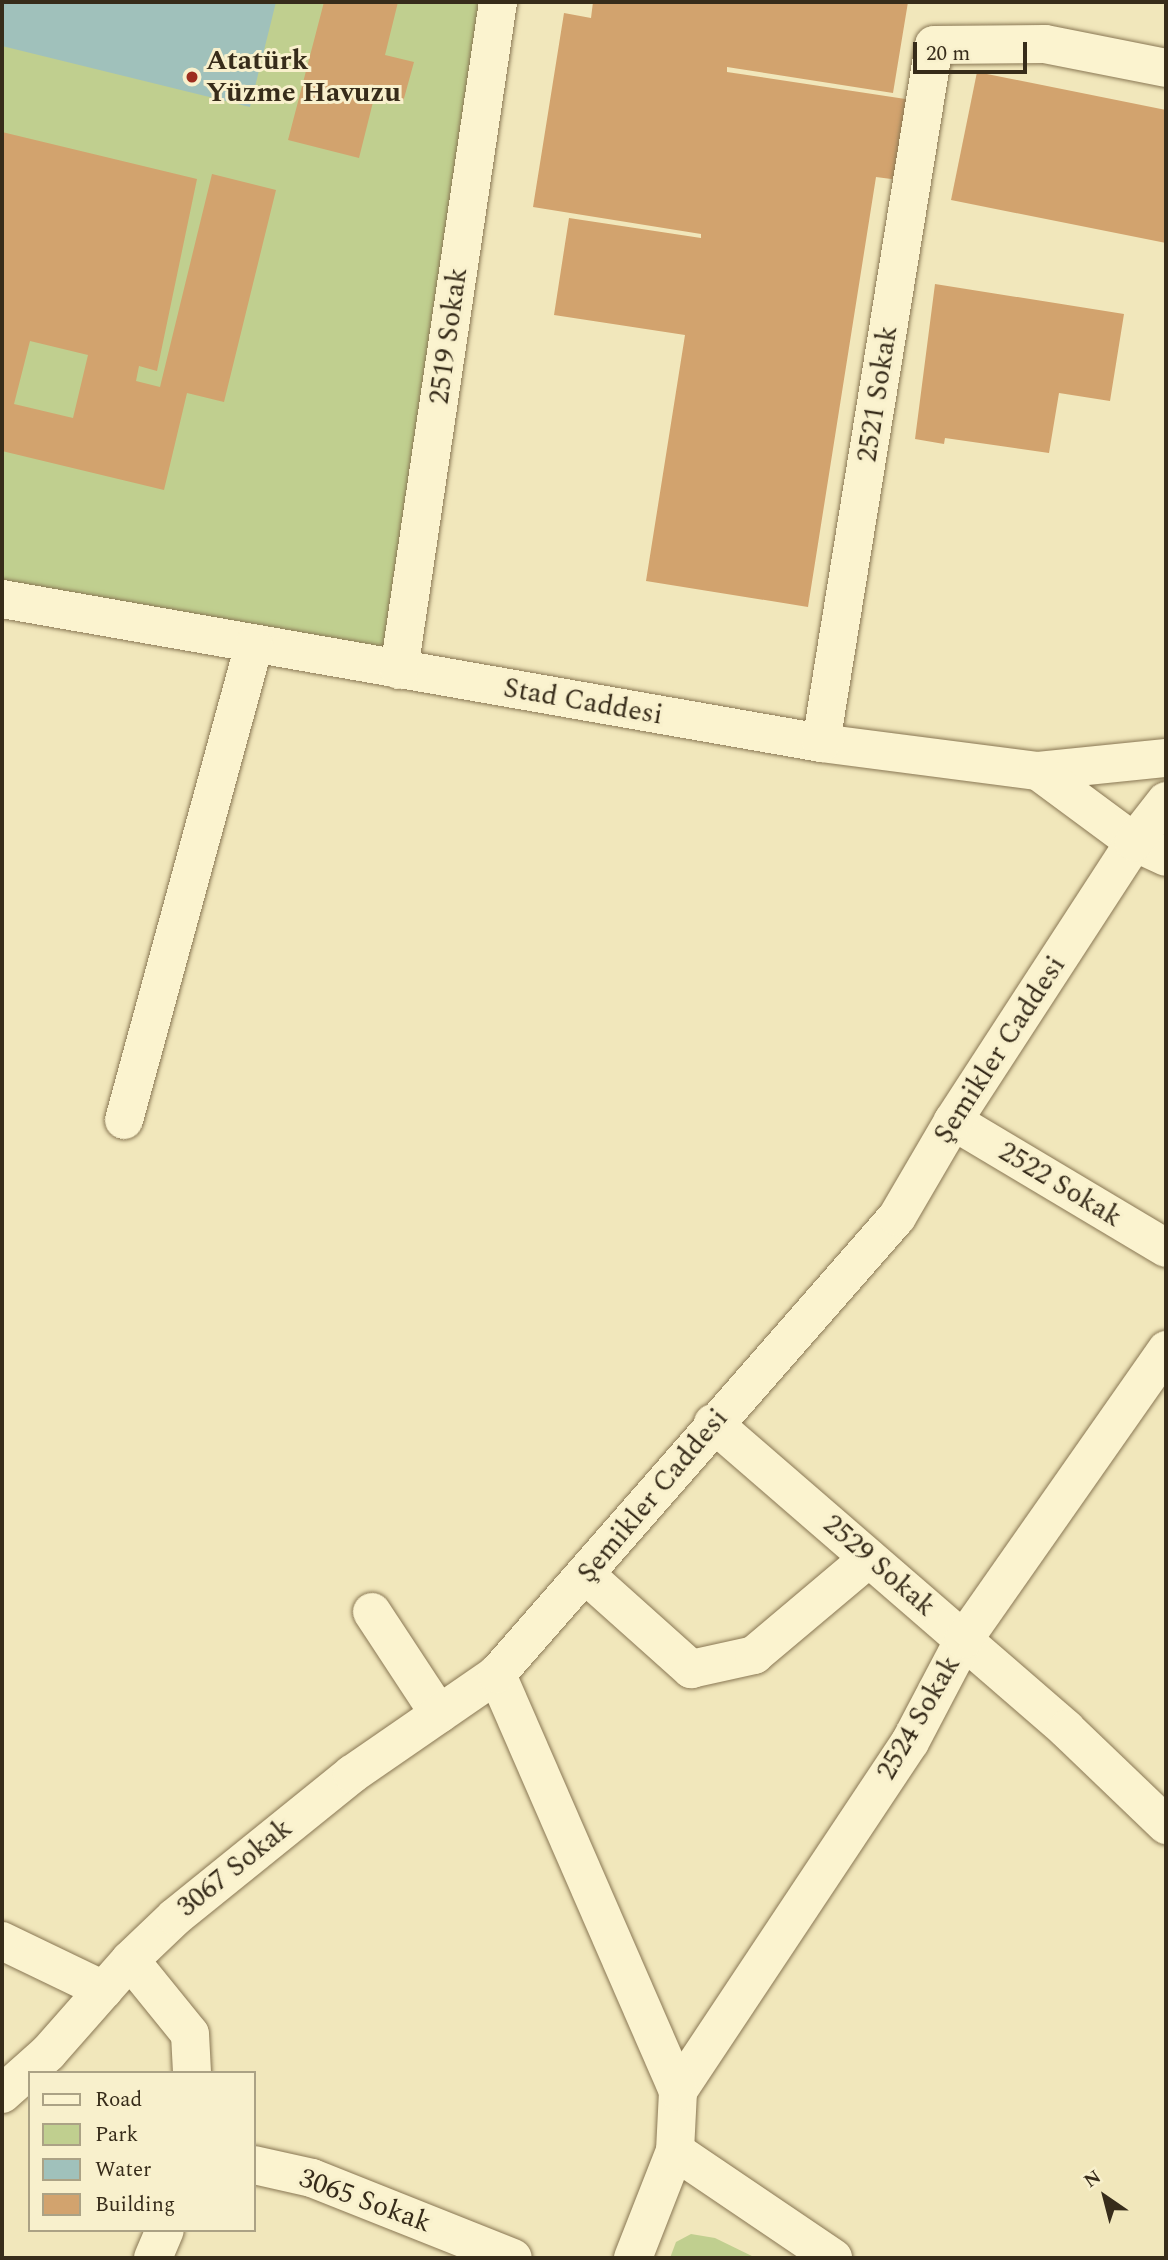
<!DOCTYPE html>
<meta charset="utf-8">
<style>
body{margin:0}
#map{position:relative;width:1168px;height:2260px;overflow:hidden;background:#f1e7bb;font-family:Spectral,serif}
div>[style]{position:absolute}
.green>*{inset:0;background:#c0cf8f}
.water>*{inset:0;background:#a0c1bb}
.building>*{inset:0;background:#d2a36e}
.roads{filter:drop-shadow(0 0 2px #897754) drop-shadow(0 0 2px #897754)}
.minor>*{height:38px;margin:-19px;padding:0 19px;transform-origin:19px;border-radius:19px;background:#fbf3cf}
.dots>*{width:19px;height:19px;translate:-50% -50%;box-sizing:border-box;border:4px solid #f8f0cc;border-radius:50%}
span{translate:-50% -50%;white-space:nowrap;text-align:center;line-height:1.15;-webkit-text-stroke:6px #f8f0cc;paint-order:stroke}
.poi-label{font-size:28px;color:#372c1a;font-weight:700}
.left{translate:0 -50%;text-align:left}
.street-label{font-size:28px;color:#372c1a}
.frame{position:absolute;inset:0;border:4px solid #372c1a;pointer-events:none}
.legend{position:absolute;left:28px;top:2071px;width:228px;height:161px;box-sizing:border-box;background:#f8f0cc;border:2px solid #aba285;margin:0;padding:9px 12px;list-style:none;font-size:21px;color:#372c1a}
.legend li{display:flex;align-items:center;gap:14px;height:35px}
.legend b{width:35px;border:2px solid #aba285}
.north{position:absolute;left:1070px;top:2162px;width:70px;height:70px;-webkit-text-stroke:5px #f8f0cc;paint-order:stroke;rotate:325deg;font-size:19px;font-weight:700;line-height:28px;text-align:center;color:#372c1a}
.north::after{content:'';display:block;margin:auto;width:24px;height:32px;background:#372c1a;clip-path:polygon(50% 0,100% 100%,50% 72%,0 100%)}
.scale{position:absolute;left:913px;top:42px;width:114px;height:32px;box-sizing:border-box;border:4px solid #372c1a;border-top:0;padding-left:9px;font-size:21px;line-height:24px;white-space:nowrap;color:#372c1a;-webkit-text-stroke:5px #f8f0cc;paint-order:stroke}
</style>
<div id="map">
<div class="green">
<i style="clip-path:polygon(2px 2px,494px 2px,399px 670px,2px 588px)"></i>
<i style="clip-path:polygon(691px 2234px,715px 2238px,756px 2258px,670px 2258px,676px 2242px)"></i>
</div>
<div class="water">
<i style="clip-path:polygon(2px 2px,276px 2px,250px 107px,2px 46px)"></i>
</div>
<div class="building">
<i style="clip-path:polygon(324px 2px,398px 2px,385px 55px,414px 62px,403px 102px,375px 94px,359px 158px,288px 140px)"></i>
<i style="clip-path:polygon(593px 2px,908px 2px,893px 93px,727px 67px,727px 72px,912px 100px,899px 180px,876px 177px,808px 607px,646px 581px,685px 335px,554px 315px,569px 218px,701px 238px,701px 234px,533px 207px,564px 13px,591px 18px)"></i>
<i style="clip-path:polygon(977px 72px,1166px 110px,1166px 243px,951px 200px)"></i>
<i style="clip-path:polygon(evenodd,2px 132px,197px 179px,157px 371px,139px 366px,136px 381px,160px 387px,212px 174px,276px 190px,224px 402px,187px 393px,164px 490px,2px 451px,2px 132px,30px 341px,88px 355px,73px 418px,14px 404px,30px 341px)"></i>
<i style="clip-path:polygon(935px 284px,1124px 314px,1110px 401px,1059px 393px,1049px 453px,945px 438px,944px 444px,915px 439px)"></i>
</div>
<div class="roads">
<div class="minor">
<i style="left:2px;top:599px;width:832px;rotate:9.97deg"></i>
<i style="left:821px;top:743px;width:219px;rotate:7.4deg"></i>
<i style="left:1038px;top:771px;width:129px;rotate:-5.8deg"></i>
<i style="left:399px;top:670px;width:675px;rotate:-81.57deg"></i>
<i style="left:821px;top:743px;width:707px;rotate:-80.8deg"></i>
<i style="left:934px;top:45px;width:111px;rotate:-0.5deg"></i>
<i style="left:1045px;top:44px;width:123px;rotate:11.2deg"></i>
<i style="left:1038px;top:771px;width:119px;rotate:36.5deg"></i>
<i style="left:1134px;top:842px;width:35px;rotate:25deg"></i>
<i style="left:124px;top:1120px;width:492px;rotate:-74.7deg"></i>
<i style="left:953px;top:1121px;width:248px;rotate:30.8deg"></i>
<i style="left:713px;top:1423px;width:467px;rotate:40.9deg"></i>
<i style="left:1066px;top:1729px;width:139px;rotate:43.8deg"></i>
<i style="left:587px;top:1576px;width:140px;rotate:41.8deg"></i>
<i style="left:691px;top:1669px;width:65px;rotate:-12.5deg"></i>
<i style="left:754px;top:1655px;width:150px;rotate:-40.1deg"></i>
<i style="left:372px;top:1612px;width:122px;rotate:56.7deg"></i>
<i style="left:2px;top:1941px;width:113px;rotate:25.7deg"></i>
<i style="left:130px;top:1960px;width:95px;rotate:51deg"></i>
<i style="left:190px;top:2034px;width:39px;rotate:87deg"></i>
<i style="left:678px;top:2091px;width:419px;rotate:-56.4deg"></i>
<i style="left:910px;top:1742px;width:116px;rotate:-62.3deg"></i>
<i style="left:964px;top:1639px;width:353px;rotate:-55deg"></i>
<i style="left:2px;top:2094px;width:62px;rotate:-41.7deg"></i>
<i style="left:48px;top:2053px;width:124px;rotate:-48.6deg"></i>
<i style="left:130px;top:1960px;width:62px;rotate:-43.7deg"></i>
<i style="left:175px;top:1917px;width:228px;rotate:-38.9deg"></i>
<i style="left:352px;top:1774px;width:176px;rotate:-34.6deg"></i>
<i style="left:675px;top:2151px;width:191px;rotate:34.1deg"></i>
<i style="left:254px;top:2165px;width:59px;rotate:12.6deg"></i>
<i style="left:312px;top:2178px;width:216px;rotate:21.7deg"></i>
<i style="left:153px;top:2258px;width:30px;rotate:-67deg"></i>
<i style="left:633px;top:2258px;width:115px;rotate:-68.6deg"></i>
<i style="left:675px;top:2151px;width:60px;rotate:-87.1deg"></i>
<i style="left:678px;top:2091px;width:455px;rotate:-113.5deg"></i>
<i style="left:497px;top:1674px;width:607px;rotate:-48.81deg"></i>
<i style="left:897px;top:1217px;width:111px;rotate:-59.7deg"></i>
<i style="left:953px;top:1121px;width:333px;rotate:-57deg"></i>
<i style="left:1134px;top:842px;width:52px;rotate:-52deg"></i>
</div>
</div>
<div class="dots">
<i style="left:192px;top:77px;background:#9d2d1f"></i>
</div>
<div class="poi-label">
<span class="left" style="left:206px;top:77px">Atatürk<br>Yüzme Havuzu</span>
</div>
<div class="street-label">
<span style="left:449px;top:336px;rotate:-82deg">2519 Sokak</span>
<span style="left:878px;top:394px;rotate:-81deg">2521 Sokak</span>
<span style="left:583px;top:702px;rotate:10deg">Stad Caddesi</span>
<span style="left:1000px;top:1050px;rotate:-57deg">Şemikler Caddesi</span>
<span style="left:1060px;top:1185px;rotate:31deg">2522 Sokak</span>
<span style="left:653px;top:1496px;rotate:-50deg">Şemikler Caddesi</span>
<span style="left:879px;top:1566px;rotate:41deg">2529 Sokak</span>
<span style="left:919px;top:1718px;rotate:-60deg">2524 Sokak</span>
<span style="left:235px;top:1868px;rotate:-39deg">3067 Sokak</span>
<span style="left:365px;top:2201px;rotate:20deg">3065 Sokak</span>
</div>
<div class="frame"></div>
<ul class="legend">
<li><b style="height:9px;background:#fbf3cf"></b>Road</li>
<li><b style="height:19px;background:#c0cf8f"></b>Park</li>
<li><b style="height:19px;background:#a0c1bb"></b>Water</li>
<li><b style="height:19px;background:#d2a36e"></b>Building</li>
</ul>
<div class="north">N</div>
<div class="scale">20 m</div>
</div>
